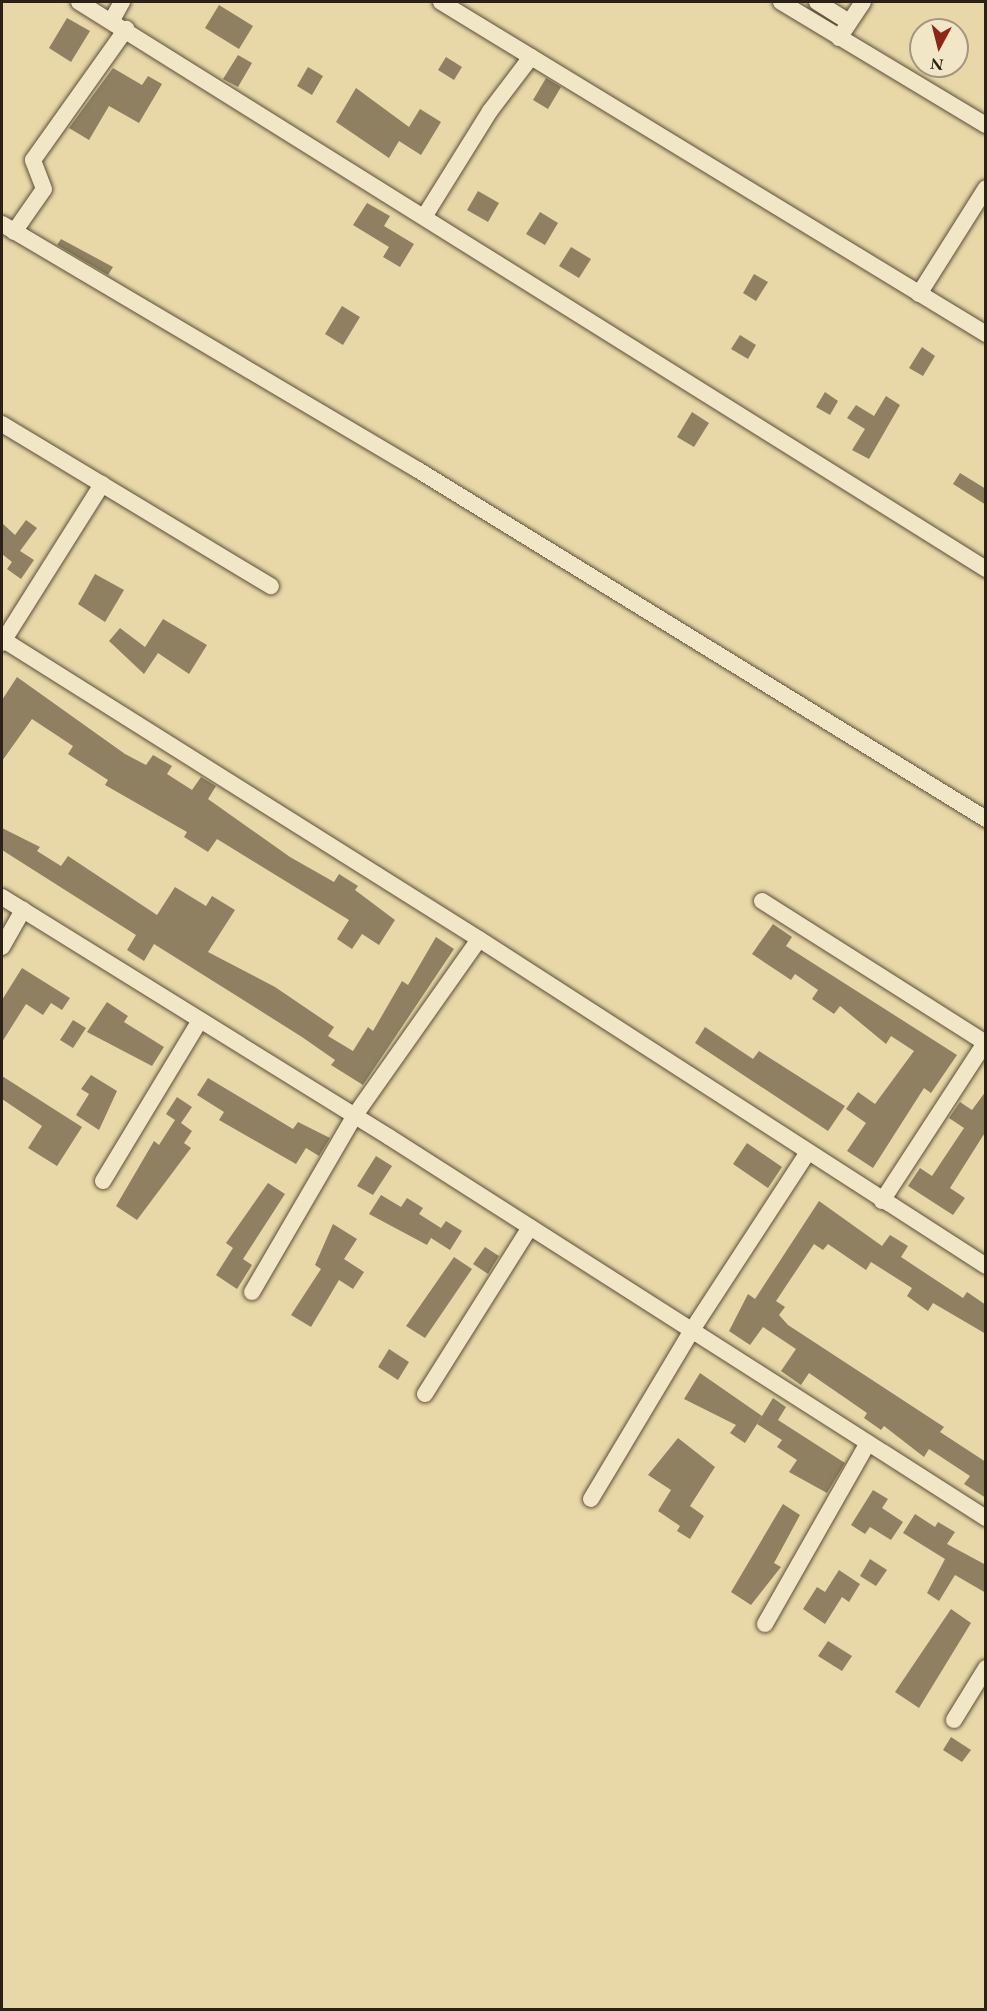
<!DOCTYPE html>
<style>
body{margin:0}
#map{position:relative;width:987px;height:2011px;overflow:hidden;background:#e9d8a7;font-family:"EB Garamond",serif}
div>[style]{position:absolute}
.building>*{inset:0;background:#8e8061}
.roads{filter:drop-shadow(0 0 2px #5b4f3a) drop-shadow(0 0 2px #5b4f3a)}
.minor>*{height:16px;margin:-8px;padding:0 8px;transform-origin:8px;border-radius:8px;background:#f1e6c6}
span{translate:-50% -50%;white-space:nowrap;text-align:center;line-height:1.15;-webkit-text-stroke:6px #f1e6c6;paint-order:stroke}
.frame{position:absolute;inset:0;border:3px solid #2c2116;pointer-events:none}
.north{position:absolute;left:909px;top:18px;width:60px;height:60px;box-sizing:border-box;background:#f1e6c6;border:2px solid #a29780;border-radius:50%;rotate:187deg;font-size:16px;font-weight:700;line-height:24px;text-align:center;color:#2c2116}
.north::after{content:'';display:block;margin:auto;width:21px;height:27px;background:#8f2418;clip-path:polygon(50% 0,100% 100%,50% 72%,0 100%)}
</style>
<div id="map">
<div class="building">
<i style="clip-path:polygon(219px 5px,253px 26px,239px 49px,205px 28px)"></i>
<i style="clip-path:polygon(67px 18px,90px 31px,71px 62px,49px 48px)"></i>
<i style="clip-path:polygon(238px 55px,252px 63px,238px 87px,223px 79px)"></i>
<i style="clip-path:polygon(446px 57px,462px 67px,454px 80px,438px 70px)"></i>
<i style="clip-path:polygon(308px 67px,323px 76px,312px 95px,297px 86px)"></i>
<i style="clip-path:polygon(113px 68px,142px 85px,148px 76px,162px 84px,139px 123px,109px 106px,89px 140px,69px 128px)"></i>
<i style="clip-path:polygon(546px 78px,561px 87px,548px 109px,533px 100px)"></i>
<i style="clip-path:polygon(356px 88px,409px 127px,420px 109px,441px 122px,421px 155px,399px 141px,389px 158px,336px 122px)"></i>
<i style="clip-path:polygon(478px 191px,499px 203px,488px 222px,467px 210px)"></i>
<i style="clip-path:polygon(367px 203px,390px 216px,384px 226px,414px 244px,400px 267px,383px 257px,389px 247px,353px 225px)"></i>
<i style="clip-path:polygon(540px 212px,558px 223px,545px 245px,526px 234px)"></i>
<i style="clip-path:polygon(61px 239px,113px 267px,108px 275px,57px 245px)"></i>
<i style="clip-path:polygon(571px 247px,591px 259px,579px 278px,559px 266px)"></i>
<i style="clip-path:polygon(754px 274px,768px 282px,756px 301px,743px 293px)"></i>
<i style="clip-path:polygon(342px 306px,360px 317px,343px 345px,325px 334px)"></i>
<i style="clip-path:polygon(740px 335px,756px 345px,748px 359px,731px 349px)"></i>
<i style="clip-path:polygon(922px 347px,935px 356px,923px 376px,909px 368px)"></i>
<i style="clip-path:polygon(825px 392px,838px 401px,830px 415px,816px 407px)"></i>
<i style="clip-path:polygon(886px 396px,900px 405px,869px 459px,852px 450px,865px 429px,847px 418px,856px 405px,874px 416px)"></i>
<i style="clip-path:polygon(692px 412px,709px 423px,694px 447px,677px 437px)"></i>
<i style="clip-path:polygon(960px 473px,986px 489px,986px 505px,953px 484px)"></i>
<i style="clip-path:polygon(26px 520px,37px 528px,20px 551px,34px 560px,21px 579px,7px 569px,12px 562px,2px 554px,2px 523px,15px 535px)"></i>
<i style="clip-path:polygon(95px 574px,124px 590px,105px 622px,78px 604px)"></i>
<i style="clip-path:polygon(163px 619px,207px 645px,189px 674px,158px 653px,144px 674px,109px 641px,120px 628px,145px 647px)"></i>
<i style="clip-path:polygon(17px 677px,125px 754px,146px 765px,153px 755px,172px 766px,167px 774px,192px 790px,201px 777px,216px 786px,208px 799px,290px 857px,334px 882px,339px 874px,358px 886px,355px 890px,395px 920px,379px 945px,362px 934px,352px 949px,337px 939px,349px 920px,217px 839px,208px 852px,184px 837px,187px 832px,105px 785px,108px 780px,68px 754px,73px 746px,32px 719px,2px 761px,2px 700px)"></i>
<i style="clip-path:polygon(2px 828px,40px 847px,37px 851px,61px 866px,68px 856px,157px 915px,175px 887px,206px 906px,212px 896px,235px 910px,208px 952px,275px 987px,334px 1027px,328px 1036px,353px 1051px,368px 1027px,373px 1031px,402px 981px,408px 985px,436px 937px,454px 949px,363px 1085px,331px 1065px,335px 1060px,302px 1037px,154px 944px,144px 961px,127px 950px,136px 935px,2px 850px)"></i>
<i style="clip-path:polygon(773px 924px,792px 937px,786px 946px,957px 1055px,931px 1093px,924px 1088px,873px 1168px,847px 1151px,866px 1123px,846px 1109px,858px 1092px,875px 1104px,914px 1051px,891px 1036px,886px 1044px,840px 1006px,834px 1014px,812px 999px,818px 990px,795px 974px,791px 980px,752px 954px)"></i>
<i style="clip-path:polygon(22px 968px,70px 998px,62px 1010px,51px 1003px,43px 1015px,26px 1004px,2px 1042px,2px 1000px)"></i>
<i style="clip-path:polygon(107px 1002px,128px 1016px,124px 1022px,164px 1047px,152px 1066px,87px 1032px)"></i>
<i style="clip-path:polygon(73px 1020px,86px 1028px,73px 1048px,60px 1040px)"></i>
<i style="clip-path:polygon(705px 1027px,753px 1059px,759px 1051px,845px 1106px,828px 1131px,695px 1043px)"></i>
<i style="clip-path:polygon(91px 1075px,117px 1091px,99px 1130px,76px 1115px,89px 1094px,81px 1089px)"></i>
<i style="clip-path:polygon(2px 1076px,82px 1127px,57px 1166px,28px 1148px,42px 1126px,2px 1099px)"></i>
<i style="clip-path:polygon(208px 1078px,293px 1129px,298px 1122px,330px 1138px,319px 1156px,306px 1148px,296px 1164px,219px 1120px,224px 1112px,197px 1095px)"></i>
<i style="clip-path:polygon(986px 1091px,986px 1131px,950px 1188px,965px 1198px,953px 1215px,908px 1186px,920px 1168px,932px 1176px,964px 1128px,949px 1118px,960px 1102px,972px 1110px)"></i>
<i style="clip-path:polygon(177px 1097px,192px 1107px,181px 1123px,192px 1131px,184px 1143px,191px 1148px,137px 1220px,116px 1206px,154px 1141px,159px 1145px,175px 1120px,166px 1114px)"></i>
<i style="clip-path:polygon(747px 1143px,782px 1167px,768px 1188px,733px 1164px)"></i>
<i style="clip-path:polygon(376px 1156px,392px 1166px,373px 1195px,357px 1186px)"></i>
<i style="clip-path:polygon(268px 1183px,285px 1194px,243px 1259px,252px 1265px,237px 1289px,216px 1275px,233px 1248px,226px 1243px)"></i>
<i style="clip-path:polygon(381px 1195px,401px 1207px,407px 1198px,423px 1208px,419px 1214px,441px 1228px,446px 1221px,462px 1231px,450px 1250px,431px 1238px,427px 1245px,369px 1214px)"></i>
<i style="clip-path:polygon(819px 1201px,882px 1246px,890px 1235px,908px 1246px,901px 1257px,963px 1298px,967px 1292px,986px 1305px,986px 1334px,933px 1303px,928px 1311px,907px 1296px,912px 1288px,871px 1262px,866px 1270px,828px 1244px,823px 1250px,814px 1244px,776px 1301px,785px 1307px,779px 1315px,788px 1325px,944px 1427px,940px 1432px,986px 1462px,986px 1498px,964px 1484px,970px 1476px,929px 1449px,924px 1457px,884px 1426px,881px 1430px,864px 1418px,867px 1413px,809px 1373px,801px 1385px,781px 1371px,796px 1349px,763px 1327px,750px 1345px,729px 1331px,748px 1294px,755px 1299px)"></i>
<i style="clip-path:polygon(333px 1224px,357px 1239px,344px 1259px,364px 1272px,353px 1289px,339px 1280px,311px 1327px,291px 1315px,321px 1269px,315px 1265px)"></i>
<i style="clip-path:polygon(485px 1247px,499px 1256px,488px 1274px,473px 1264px)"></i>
<i style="clip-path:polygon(454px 1257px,472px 1269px,425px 1338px,406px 1326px)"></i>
<i style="clip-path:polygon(389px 1349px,409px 1362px,398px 1380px,378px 1367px)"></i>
<i style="clip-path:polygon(700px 1373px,762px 1416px,745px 1443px,730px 1433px,736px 1425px,684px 1399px)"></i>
<i style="clip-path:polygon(773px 1398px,786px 1407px,778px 1420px,845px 1463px,827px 1493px,789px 1472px,797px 1460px,777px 1447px,782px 1440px,757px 1424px)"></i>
<i style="clip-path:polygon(678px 1438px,715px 1467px,690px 1506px,704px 1516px,690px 1539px,677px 1531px,680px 1526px,658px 1511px,671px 1490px,648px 1475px)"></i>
<i style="clip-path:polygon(873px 1490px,888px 1499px,882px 1508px,903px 1522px,891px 1540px,870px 1527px,865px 1534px,851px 1525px)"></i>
<i style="clip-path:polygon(783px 1504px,800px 1515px,774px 1563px,781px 1567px,751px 1605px,731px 1592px)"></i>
<i style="clip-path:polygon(915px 1514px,935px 1527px,938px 1522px,955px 1532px,947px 1544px,986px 1565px,986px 1593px,955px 1575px,939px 1601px,927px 1593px,945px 1559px,903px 1533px)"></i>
<i style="clip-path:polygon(870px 1559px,887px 1570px,876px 1586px,860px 1576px)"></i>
<i style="clip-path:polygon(839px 1570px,860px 1584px,849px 1602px,842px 1597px,825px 1624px,803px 1609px,817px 1587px,825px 1592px)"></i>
<i style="clip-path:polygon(951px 1609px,971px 1623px,919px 1708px,895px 1692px)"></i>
<i style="clip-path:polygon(828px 1641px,852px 1656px,842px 1671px,818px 1656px)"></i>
<i style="clip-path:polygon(951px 1737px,971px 1750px,962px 1762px,943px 1750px)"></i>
</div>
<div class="roads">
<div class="minor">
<i style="left:79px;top:2px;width:1070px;rotate:32.01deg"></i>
<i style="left:441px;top:2px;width:638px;rotate:31.35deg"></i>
<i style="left:781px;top:2px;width:239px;rotate:31deg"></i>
<i style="left:817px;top:2px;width:38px;rotate:32deg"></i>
<i style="left:112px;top:20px;width:21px;rotate:-61deg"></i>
<i style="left:839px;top:38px;width:43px;rotate:-56.3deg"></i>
<i style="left:424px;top:217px;width:125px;rotate:-58.1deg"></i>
<i style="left:490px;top:111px;width:68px;rotate:-52.8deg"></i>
<i style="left:2px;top:224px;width:483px;rotate:30.6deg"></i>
<i style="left:418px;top:470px;width:667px;rotate:31.57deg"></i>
<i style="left:14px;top:232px;width:52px;rotate:-55.1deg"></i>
<i style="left:44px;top:189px;width:31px;rotate:-111deg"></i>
<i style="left:33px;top:160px;width:161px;rotate:-54.6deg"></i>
<i style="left:919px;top:294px;width:125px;rotate:-57.7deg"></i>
<i style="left:2px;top:424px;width:314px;rotate:31.1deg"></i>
<i style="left:2px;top:639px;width:563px;rotate:32.17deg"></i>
<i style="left:479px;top:939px;width:603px;rotate:32.82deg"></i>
<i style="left:2px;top:643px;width:188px;rotate:-57.8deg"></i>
<i style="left:2px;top:897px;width:455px;rotate:31.8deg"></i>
<i style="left:389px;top:1137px;width:708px;rotate:32.55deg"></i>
<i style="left:762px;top:901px;width:265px;rotate:32.4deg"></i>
<i style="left:2px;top:947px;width:43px;rotate:-60.4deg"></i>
<i style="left:103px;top:1181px;width:188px;rotate:-58.9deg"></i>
<i style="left:882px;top:1201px;width:189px;rotate:-56.9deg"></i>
<i style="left:252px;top:1292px;width:205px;rotate:-59.8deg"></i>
<i style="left:355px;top:1115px;width:215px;rotate:-54.8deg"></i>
<i style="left:425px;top:1394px;width:197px;rotate:-57.8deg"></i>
<i style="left:591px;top:1499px;width:197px;rotate:-59.1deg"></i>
<i style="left:692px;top:1330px;width:212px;rotate:-56.9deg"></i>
<i style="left:765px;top:1624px;width:208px;rotate:-60.4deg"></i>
<i style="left:954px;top:1720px;width:61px;rotate:-58.4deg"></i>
</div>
</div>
<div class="frame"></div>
<div class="north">N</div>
</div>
